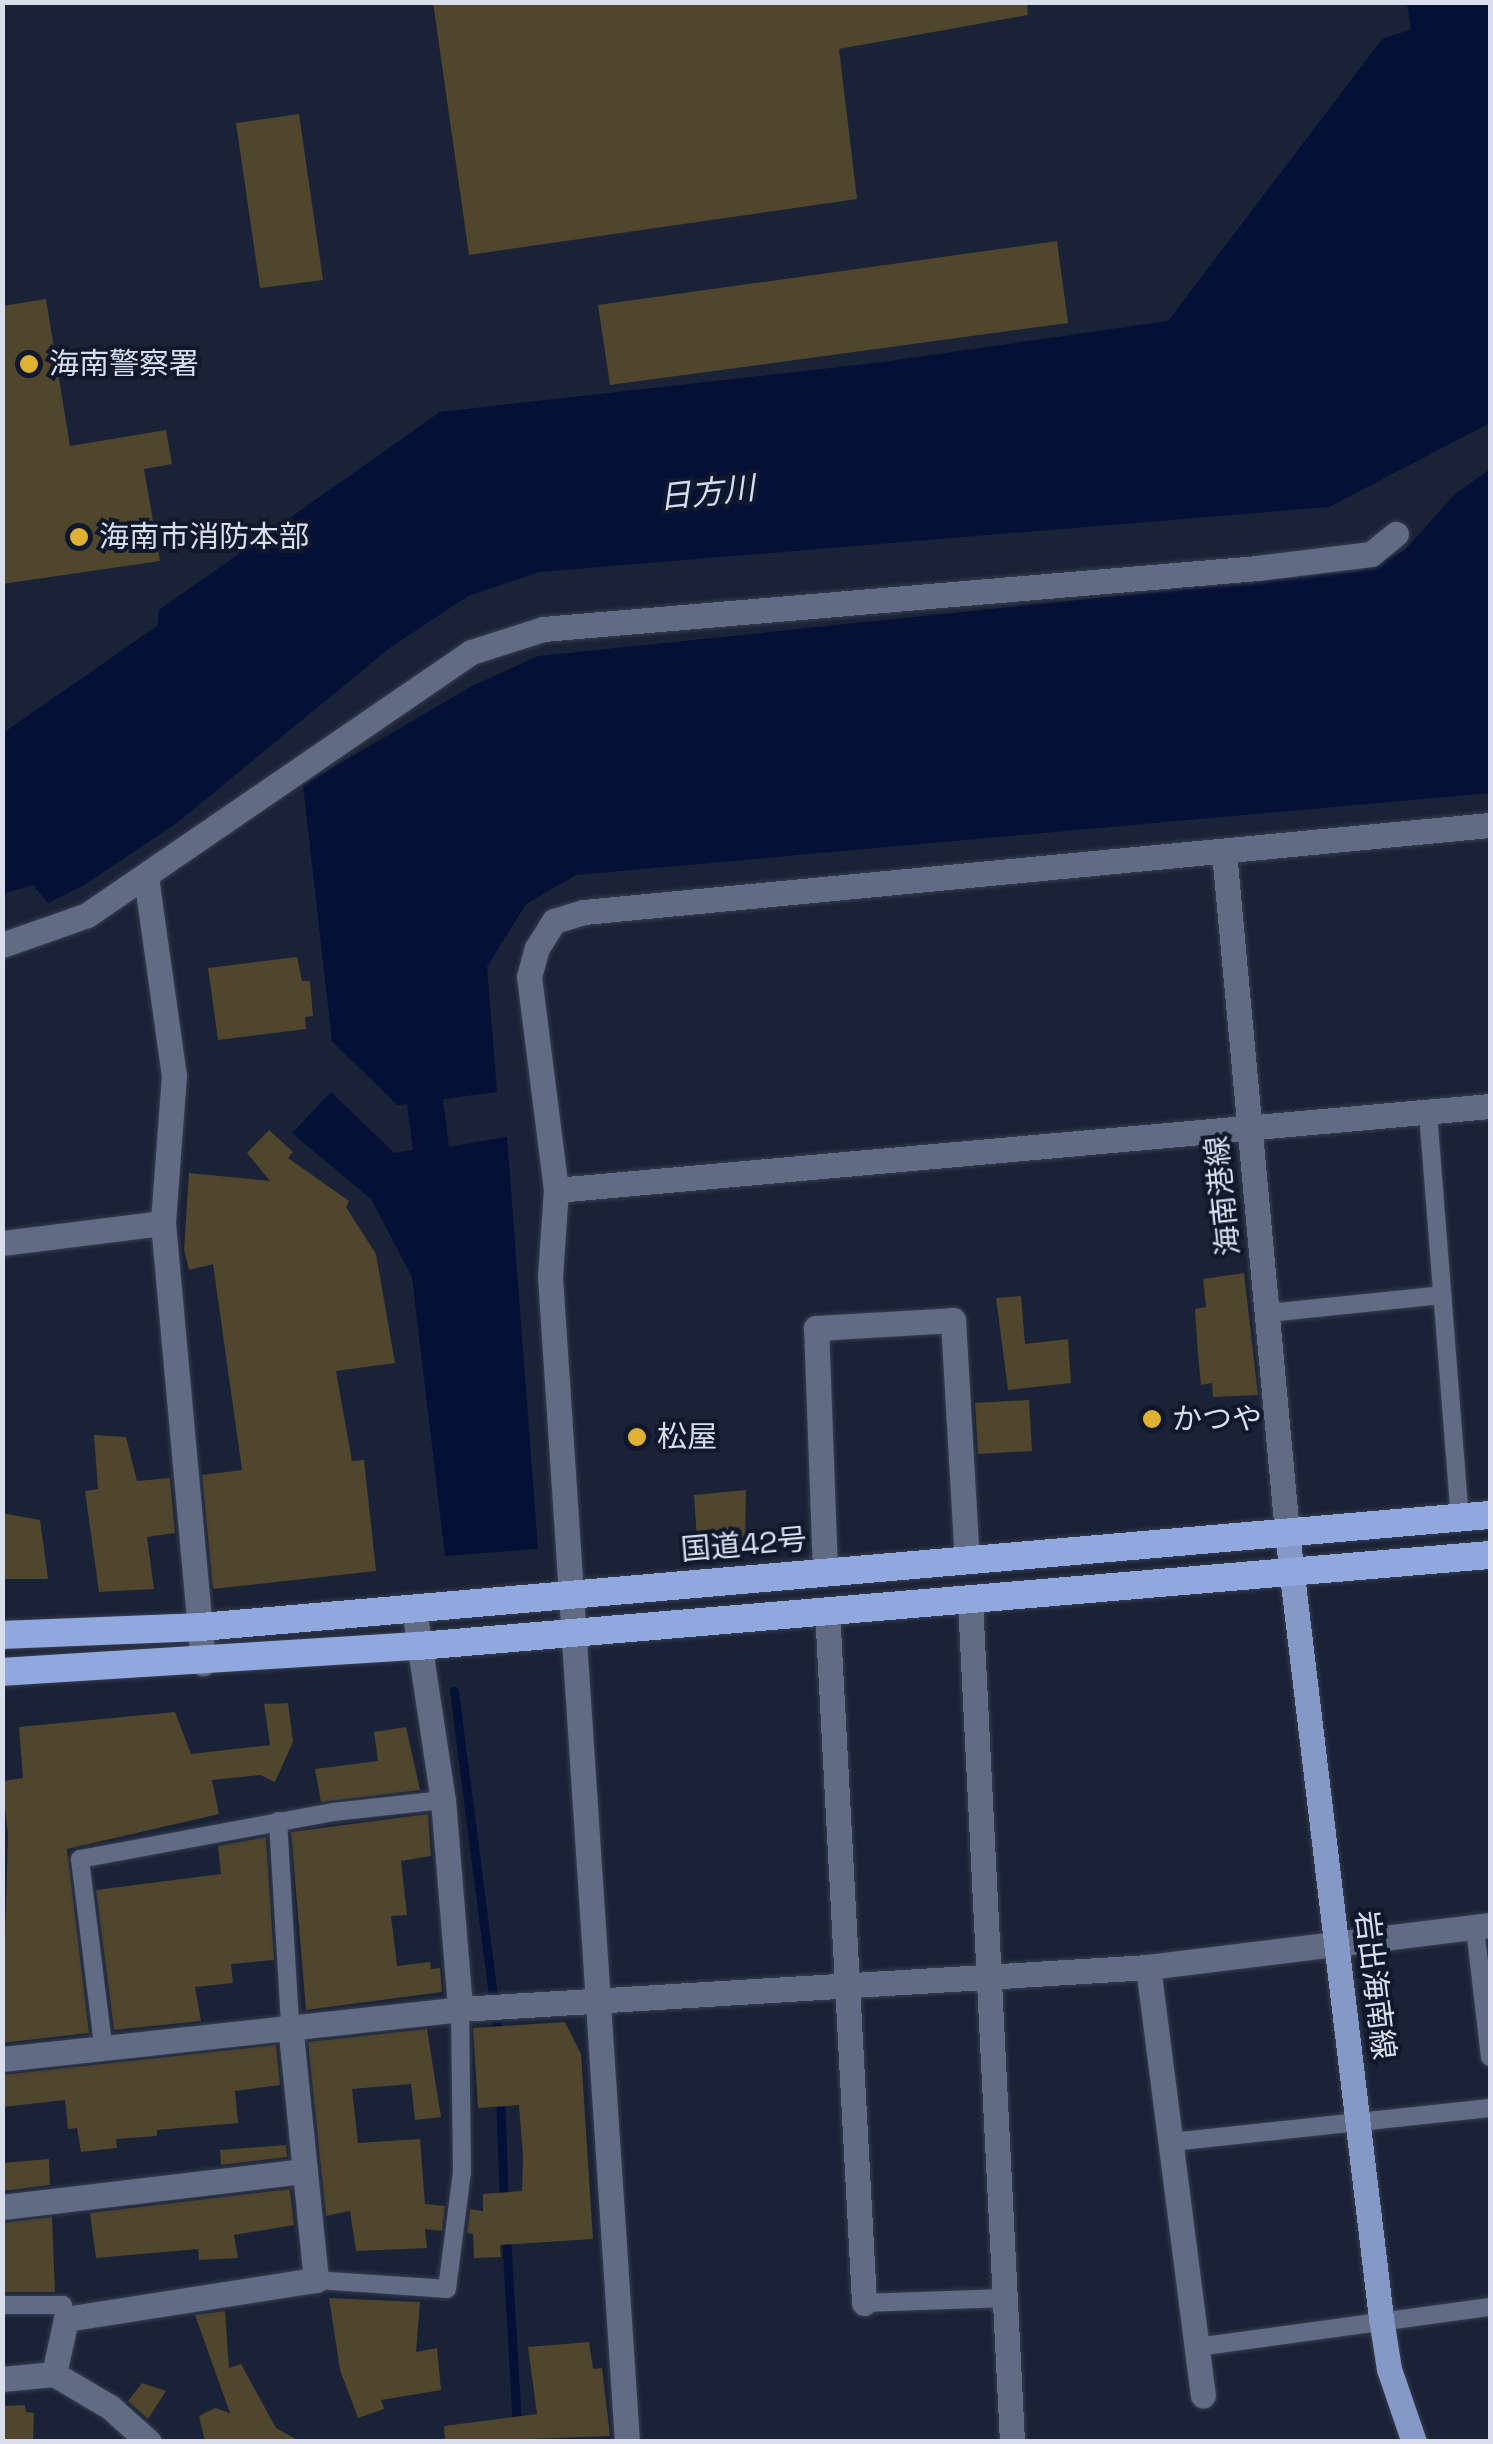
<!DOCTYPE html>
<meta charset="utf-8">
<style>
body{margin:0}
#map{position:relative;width:1493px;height:2444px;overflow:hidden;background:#192236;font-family:"Space Grotesk","Noto Sans JP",sans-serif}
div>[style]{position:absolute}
.water>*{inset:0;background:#051036}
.stream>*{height:9px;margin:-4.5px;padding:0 4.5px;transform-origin:4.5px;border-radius:4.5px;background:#051036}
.building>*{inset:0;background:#50452d}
.roads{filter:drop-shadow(0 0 2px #383d4f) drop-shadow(0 0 2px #383d4f)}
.service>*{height:18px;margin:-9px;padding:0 9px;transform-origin:9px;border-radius:9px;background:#616b84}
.minor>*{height:25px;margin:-12.5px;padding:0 12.5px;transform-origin:12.5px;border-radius:12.5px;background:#616b84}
.secondary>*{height:25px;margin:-12.5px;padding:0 12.5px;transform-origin:12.5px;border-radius:12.5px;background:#616b84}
.primary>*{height:25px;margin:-12.5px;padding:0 12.5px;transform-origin:12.5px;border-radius:12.5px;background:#8599c8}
.trunk>*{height:28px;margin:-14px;padding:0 14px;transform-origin:14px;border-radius:14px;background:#91a8df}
.dots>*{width:28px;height:28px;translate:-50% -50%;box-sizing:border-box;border:5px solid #10182c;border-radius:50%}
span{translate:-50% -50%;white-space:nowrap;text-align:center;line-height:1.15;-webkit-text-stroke:8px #10182c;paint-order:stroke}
.poi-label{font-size:30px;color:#d8deec}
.left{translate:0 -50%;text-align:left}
.street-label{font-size:30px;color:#d8deec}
.water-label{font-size:32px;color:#d1dffc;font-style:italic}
.frame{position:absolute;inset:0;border:5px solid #d8deec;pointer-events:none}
</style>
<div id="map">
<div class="water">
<i style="clip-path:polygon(1407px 3px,1490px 3px,1490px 423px,1329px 507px,539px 572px,468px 596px,391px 647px,178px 822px,84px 885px,48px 903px,33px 885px,3px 894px,3px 733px,157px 626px,159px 610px,440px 412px,883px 362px,1168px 321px,1383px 38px,1411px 30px)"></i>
<i style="clip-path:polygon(1490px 469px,1490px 793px,576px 875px,526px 904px,487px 967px,497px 1092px,443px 1099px,449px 1147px,507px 1137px,538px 1549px,445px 1556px,412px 1277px,371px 1199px,292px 1133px,331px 1092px,394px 1153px,413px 1150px,407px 1104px,397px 1105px,332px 1041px,303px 785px,472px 686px,538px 656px,1360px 571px,1404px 551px,1455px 494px)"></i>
</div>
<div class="stream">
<i style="left:454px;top:1691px;width:346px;rotate:82.7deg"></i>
<i style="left:500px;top:2095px;width:109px;rotate:87.9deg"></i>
<i style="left:506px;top:2235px;width:207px;rotate:86.7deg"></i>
</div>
<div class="building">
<i style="clip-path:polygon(433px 2px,1027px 2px,1028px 15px,839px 49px,857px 199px,469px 255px)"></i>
<i style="clip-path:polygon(299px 114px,323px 280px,260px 288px,236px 123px)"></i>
<i style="clip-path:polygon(1057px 241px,1068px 323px,610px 385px,598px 305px)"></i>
<i style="clip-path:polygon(46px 299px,70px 446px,166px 430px,172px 464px,144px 469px,160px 561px,2px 584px,2px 306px)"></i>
<i style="clip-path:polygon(297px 957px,302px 981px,310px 981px,313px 1016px,305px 1017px,306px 1029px,218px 1040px,208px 968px)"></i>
<i style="clip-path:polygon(269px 1130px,293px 1152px,288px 1158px,349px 1201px,346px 1207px,376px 1254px,395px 1363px,336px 1371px,352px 1461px,364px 1460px,376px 1571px,213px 1589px,202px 1475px,242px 1470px,213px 1264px,189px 1270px,184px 1250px,189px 1173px,270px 1181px,247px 1153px)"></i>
<i style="clip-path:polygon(1244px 1273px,1258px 1395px,1213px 1397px,1212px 1383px,1201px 1385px,1198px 1355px,1195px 1309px,1206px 1307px,1203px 1279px)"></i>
<i style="clip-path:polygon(1021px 1296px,1025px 1344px,1068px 1339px,1071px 1383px,1008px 1390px,996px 1298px)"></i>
<i style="clip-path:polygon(1029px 1400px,1032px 1451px,978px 1454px,975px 1403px)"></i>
<i style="clip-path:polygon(94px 1435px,126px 1437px,137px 1481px,170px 1478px,175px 1533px,147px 1537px,154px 1589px,99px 1592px,85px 1491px,98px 1489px)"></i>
<i style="clip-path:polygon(746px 1490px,745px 1541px,697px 1540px,694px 1495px)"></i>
<i style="clip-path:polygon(2px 1513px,40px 1520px,48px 1579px,2px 1579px)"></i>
<i style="clip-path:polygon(288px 1703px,293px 1742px,275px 1782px,260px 1775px,212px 1780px,219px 1814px,67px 1849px,89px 2033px,2px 2043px,8px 1835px,2px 1781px,23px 1778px,19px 1727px,175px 1712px,191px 1754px,270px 1745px,264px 1704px)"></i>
<i style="clip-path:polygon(406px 1727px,420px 1790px,321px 1802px,315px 1769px,378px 1761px,374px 1732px)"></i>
<i style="clip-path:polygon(428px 1814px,431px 1856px,401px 1861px,407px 1915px,391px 1916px,397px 1966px,430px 1962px,431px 1969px,440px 1968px,442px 1992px,306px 2010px,291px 1832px)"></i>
<i style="clip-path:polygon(266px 1837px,274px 1960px,231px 1964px,233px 1983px,195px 1987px,201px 2021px,114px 2030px,96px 1890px,221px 1874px,218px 1846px)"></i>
<i style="clip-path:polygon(565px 2022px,581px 2054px,593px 2239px,500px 2245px,501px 2257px,474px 2258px,473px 2234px,467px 2233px,470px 2209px,483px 2211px,483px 2194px,522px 2191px,523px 2155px,519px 2105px,478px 2108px,473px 2028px)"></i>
<i style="clip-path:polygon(427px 2029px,441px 2117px,415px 2120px,411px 2084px,352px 2089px,358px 2143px,420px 2139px,425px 2204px,445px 2206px,442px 2231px,425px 2229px,427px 2248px,356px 2251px,350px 2211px,326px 2216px,308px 2042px)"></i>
<i style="clip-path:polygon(276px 2045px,280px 2085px,235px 2091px,238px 2123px,157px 2130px,157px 2136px,116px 2139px,117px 2148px,81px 2152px,77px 2128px,68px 2129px,65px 2100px,2px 2107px,2px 2075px)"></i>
<i style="clip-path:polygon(286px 2145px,287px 2157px,221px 2165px,220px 2150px)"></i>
<i style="clip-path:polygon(49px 2159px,50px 2185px,2px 2191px,2px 2163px)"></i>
<i style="clip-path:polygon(290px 2189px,294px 2225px,234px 2235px,238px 2258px,199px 2260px,198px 2249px,96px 2258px,90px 2213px)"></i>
<i style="clip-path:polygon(52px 2217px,55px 2292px,2px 2292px,2px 2223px)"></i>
<i style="clip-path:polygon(329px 2298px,420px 2302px,416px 2352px,437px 2348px,441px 2390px,381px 2400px,384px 2409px,358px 2418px,340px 2370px)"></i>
<i style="clip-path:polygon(225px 2311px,229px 2368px,241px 2364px,276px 2428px,301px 2442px,205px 2442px,199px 2416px,215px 2408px,230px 2413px,195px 2315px)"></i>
<i style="clip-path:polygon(589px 2342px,593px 2369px,602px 2368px,610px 2436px,445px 2442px,444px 2426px,537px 2414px,528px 2347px)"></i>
<i style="clip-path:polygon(142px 2383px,166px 2391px,148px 2419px,128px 2401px)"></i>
<i style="clip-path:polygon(25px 2405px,26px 2412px,34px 2413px,33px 2442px,2px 2442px,2px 2406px)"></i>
</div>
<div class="roads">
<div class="service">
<i style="left:1428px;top:1113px;width:406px;rotate:85.5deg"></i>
<i style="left:1268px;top:1313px;width:175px;rotate:-5.9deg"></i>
<i style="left:278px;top:1821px;width:205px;rotate:86.6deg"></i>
<i style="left:1475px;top:1928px;width:130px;rotate:83.4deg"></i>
<i style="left:103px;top:2044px;width:186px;rotate:-97.1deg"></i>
<i style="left:80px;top:1859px;width:257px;rotate:-10.5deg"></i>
<i style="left:333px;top:1812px;width:111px;rotate:-6.2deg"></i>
<i style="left:1171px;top:2142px;width:321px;rotate:-6.1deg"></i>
<i style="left:316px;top:2280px;width:131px;rotate:3.9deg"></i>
<i style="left:447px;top:2289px;width:118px;rotate:-82.7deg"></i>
<i style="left:462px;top:2172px;width:163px;rotate:-90.7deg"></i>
<i style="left:864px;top:2303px;width:141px;rotate:-2deg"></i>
<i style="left:2px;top:2305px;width:61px"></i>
<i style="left:63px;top:2305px;width:14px;rotate:78deg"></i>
<i style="left:1197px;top:2347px;width:296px;rotate:-7.8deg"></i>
</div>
<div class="minor">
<i style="left:146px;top:877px;width:200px;rotate:82deg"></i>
<i style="left:174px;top:1075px;width:148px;rotate:94.3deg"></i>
<i style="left:163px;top:1223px;width:442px;rotate:84.8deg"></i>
<i style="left:2px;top:945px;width:90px;rotate:-19.4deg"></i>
<i style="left:87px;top:915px;width:465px;rotate:-34.4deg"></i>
<i style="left:471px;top:652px;width:76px;rotate:-17.7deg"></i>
<i style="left:543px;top:629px;width:717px;rotate:-4.88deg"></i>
<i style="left:1257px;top:568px;width:115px;rotate:-7deg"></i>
<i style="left:1371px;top:554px;width:32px;rotate:-39deg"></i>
<i style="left:556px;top:1190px;width:938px;rotate:-5.14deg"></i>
<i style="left:2px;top:1243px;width:162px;rotate:-7.1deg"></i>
<i style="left:825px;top:1571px;width:243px;rotate:-92.1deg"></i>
<i style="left:816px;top:1328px;width:137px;rotate:-3.3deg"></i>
<i style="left:953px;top:1320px;width:241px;rotate:86.7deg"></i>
<i style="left:970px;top:1601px;width:842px;rotate:87.14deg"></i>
<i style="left:414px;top:1609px;width:193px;rotate:81.4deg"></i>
<i style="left:443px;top:1800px;width:210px;rotate:85.3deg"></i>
<i style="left:827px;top:1610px;width:694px;rotate:86.94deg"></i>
<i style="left:1148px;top:1967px;width:432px;rotate:82.7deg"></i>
<i style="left:2px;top:2059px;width:461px;rotate:-6.2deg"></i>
<i style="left:460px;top:2009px;width:689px;rotate:-3.49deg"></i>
<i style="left:1148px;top:1967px;width:345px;rotate:-7deg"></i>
<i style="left:2px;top:2207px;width:305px;rotate:-6.8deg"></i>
<i style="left:54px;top:2374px;width:56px;rotate:-77.7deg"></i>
<i style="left:66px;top:2319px;width:253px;rotate:-8.9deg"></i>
<i style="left:316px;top:2280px;width:255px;rotate:-95.8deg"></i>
<i style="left:2px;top:2379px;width:52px;rotate:-5.5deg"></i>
<i style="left:54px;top:2374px;width:65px;rotate:30.5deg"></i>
<i style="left:110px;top:2407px;width:52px;rotate:41.9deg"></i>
<i style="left:627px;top:2442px;width:1168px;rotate:-93.78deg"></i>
<i style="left:550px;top:1277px;width:87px;rotate:-86.1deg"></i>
<i style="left:556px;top:1190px;width:215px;rotate:-97.2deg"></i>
<i style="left:529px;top:977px;width:30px;rotate:-75deg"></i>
<i style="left:537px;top:948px;width:32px;rotate:-58deg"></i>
<i style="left:554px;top:921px;width:31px;rotate:-17deg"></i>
<i style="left:584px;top:912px;width:910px;rotate:-5.49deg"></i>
</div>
<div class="secondary">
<i style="left:1224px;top:852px;width:684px;rotate:84.71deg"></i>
</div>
<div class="primary">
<i style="left:1287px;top:1533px;width:791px;rotate:83.17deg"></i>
<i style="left:1381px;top:2318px;width:52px;rotate:81.1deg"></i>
<i style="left:1389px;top:2369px;width:77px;rotate:71.1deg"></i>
</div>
<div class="trunk">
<i style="left:2px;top:1635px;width:199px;rotate:-2.3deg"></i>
<i style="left:201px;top:1627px;width:1294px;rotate:-4.97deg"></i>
<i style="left:2px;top:1672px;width:418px;rotate:-3.6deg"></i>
<i style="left:419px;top:1646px;width:1075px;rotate:-4.86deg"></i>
</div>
</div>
<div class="dots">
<i style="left:29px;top:364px;background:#deb133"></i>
<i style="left:79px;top:537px;background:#deb133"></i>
<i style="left:1152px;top:1419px;background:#deb133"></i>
<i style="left:637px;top:1437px;background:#deb133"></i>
</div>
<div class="poi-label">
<span class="left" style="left:49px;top:364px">海南警察署</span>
<span class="left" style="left:99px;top:537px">海南市消防本部</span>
<span class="left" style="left:1172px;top:1419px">かつや</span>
<span class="left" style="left:657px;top:1437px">松屋</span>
</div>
<div class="street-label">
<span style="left:1223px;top:1196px;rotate:-96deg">海南港線</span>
<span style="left:744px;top:1545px;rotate:-5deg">国道42号</span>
<span style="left:1375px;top:1985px;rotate:83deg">岩出海南線</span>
</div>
<div class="water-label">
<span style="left:707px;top:493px;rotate:-6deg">日方川</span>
</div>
<div class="frame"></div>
</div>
